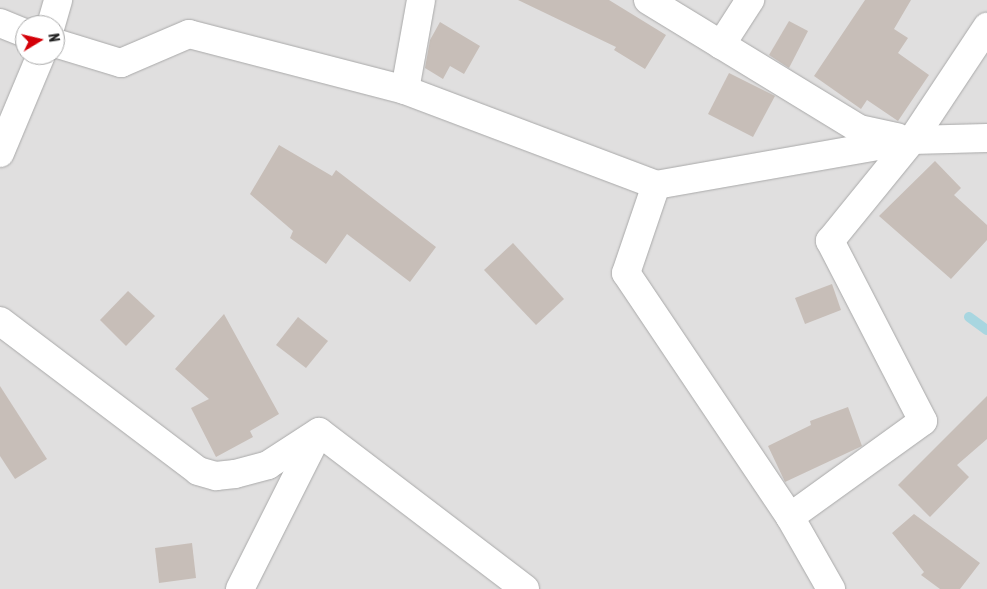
<!DOCTYPE html>
<style>
body{margin:0}
#map{position:relative;width:987px;height:589px;overflow:hidden;background:#f2efe9;font-family:"Asap Condensed",sans-serif}
div>[style]{position:absolute}
.residential>*{inset:0;background:#e0dfdf}
.stream>*{height:10px;margin:-5px;padding:0 5px;transform-origin:5px;border-radius:5px;background:#a8d6e0}
.building>*{inset:0;background:#c7beb8}
.roads{filter:drop-shadow(0 0 1px #a9a9a9) drop-shadow(0 0 1px #a9a9a9)}
.minor>*{height:28px;margin:-14px;padding:0 14px;transform-origin:14px;border-radius:14px;background:#fff}
span{translate:-50% -50%;white-space:nowrap;text-align:center;line-height:1.15;-webkit-text-stroke:4.5px #fff;paint-order:stroke}
.north{position:absolute;left:15px;top:15px;width:50px;height:50px;box-sizing:border-box;background:#fff;border:1px solid #a7a7a7;border-radius:50%;rotate:81deg;font-size:14px;font-weight:700;line-height:20px;text-align:center;color:#222}
.north::after{content:'';display:block;margin:auto;width:18px;height:22px;background:#d40008;clip-path:polygon(50% 0,100% 100%,50% 72%,0 100%)}
</style>
<div id="map">
<div class="residential">
<i style="clip-path:polygon(evenodd,0 0,987px 0,987px 589px,0 589px,0 0,25px 25px,55px 25px,55px 55px,25px 55px,25px 25px)"></i>
</div>
<div class="stream">
<i style="left:969px;top:317px;width:22px;rotate:36deg"></i>
</div>
<div class="building">
<i style="clip-path:polygon(518px 0,609px 0,666px 35px,645px 69px,614px 50px,616px 47px)"></i>
<i style="clip-path:polygon(865px 0,911px 0,894px 29px,908px 38px,898px 53px,929px 75px,898px 121px,867px 100px,861px 109px,814px 76px)"></i>
<i style="clip-path:polygon(789px 21px,808px 31px,789px 68px,769px 55px)"></i>
<i style="clip-path:polygon(440px 22px,480px 46px,464px 74px,450px 66px,443px 79px,425px 68px,430px 40px)"></i>
<i style="clip-path:polygon(729px 73px,775px 96px,753px 137px,708px 114px)"></i>
<i style="clip-path:polygon(279px 145px,332px 176px,336px 170px,436px 247px,410px 282px,347px 234px,326px 264px,290px 238px,293px 231px,250px 194px)"></i>
<i style="clip-path:polygon(935px 161px,961px 188px,954px 195px,987px 225px,987px 240px,951px 279px,879px 216px)"></i>
<i style="clip-path:polygon(513px 243px,564px 299px,536px 325px,484px 270px)"></i>
<i style="clip-path:polygon(832px 284px,841px 310px,805px 324px,795px 298px)"></i>
<i style="clip-path:polygon(128px 291px,155px 316px,126px 346px,100px 320px)"></i>
<i style="clip-path:polygon(224px 314px,279px 414px,250px 431px,253px 437px,216px 457px,191px 408px,209px 399px,175px 369px)"></i>
<i style="clip-path:polygon(298px 317px,328px 341px,306px 368px,276px 345px)"></i>
<i style="clip-path:polygon(0 386px,47px 459px,15px 479px,0 456px)"></i>
<i style="clip-path:polygon(987px 396px,987px 439px,957px 465px,969px 477px,930px 517px,898px 485px)"></i>
<i style="clip-path:polygon(848px 407px,862px 446px,785px 482px,768px 446px,811px 425px,810px 421px)"></i>
<i style="clip-path:polygon(914px 514px,980px 563px,960px 589px,940px 589px,921px 575px,924px 572px,892px 533px)"></i>
<i style="clip-path:polygon(192px 543px,196px 578px,159px 583px,155px 548px)"></i>
</div>
<div class="roads">
<div class="minor">
<i style="left:648px;top:0;width:247px;rotate:31.4deg"></i>
<i style="left:859px;top:129px;width:39px;rotate:12deg"></i>
<i style="left:0;top:23px;width:27px;rotate:22deg"></i>
<i style="left:51px;top:25px;width:26px;rotate:-74deg"></i>
<i style="left:55px;top:43px;width:69px;rotate:16.9deg"></i>
<i style="left:121px;top:63px;width:74px;rotate:-23.1deg"></i>
<i style="left:189px;top:34px;width:223px;rotate:14.5deg"></i>
<i style="left:405px;top:90px;width:268px;rotate:20.7deg"></i>
<i style="left:656px;top:185px;width:260px;rotate:-10deg"></i>
<i style="left:912px;top:140px;width:75px;rotate:-1.5deg"></i>
<i style="left:721px;top:45px;width:54px;rotate:-57.2deg"></i>
<i style="left:405px;top:90px;width:91px;rotate:-79.9deg"></i>
<i style="left:0;top:153px;width:106px;rotate:-67.3deg"></i>
<i style="left:656px;top:185px;width:93px;rotate:108.8deg"></i>
<i style="left:626px;top:273px;width:294px;rotate:56.1deg"></i>
<i style="left:790px;top:517px;width:83px;rotate:60.3deg"></i>
<i style="left:0;top:321px;width:248px;rotate:37.1deg"></i>
<i style="left:198px;top:471px;width:19px;rotate:16deg"></i>
<i style="left:216px;top:476px;width:19px;rotate:-6deg"></i>
<i style="left:235px;top:474px;width:34px;rotate:-15deg"></i>
<i style="left:268px;top:465px;width:61px;rotate:-32.9deg"></i>
<i style="left:319px;top:432px;width:259px;rotate:37.3deg"></i>
<i style="left:790px;top:517px;width:164px;rotate:-35.8deg"></i>
<i style="left:923px;top:421px;width:203px;rotate:-117.3deg"></i>
<i style="left:830px;top:241px;width:130px;rotate:-50.9deg"></i>
<i style="left:912px;top:140px;width:136px;rotate:-56.4deg"></i>
<i style="left:240px;top:589px;width:174px;rotate:-63.3deg"></i>
</div>
</div>
<div class="north">N</div>
</div>
